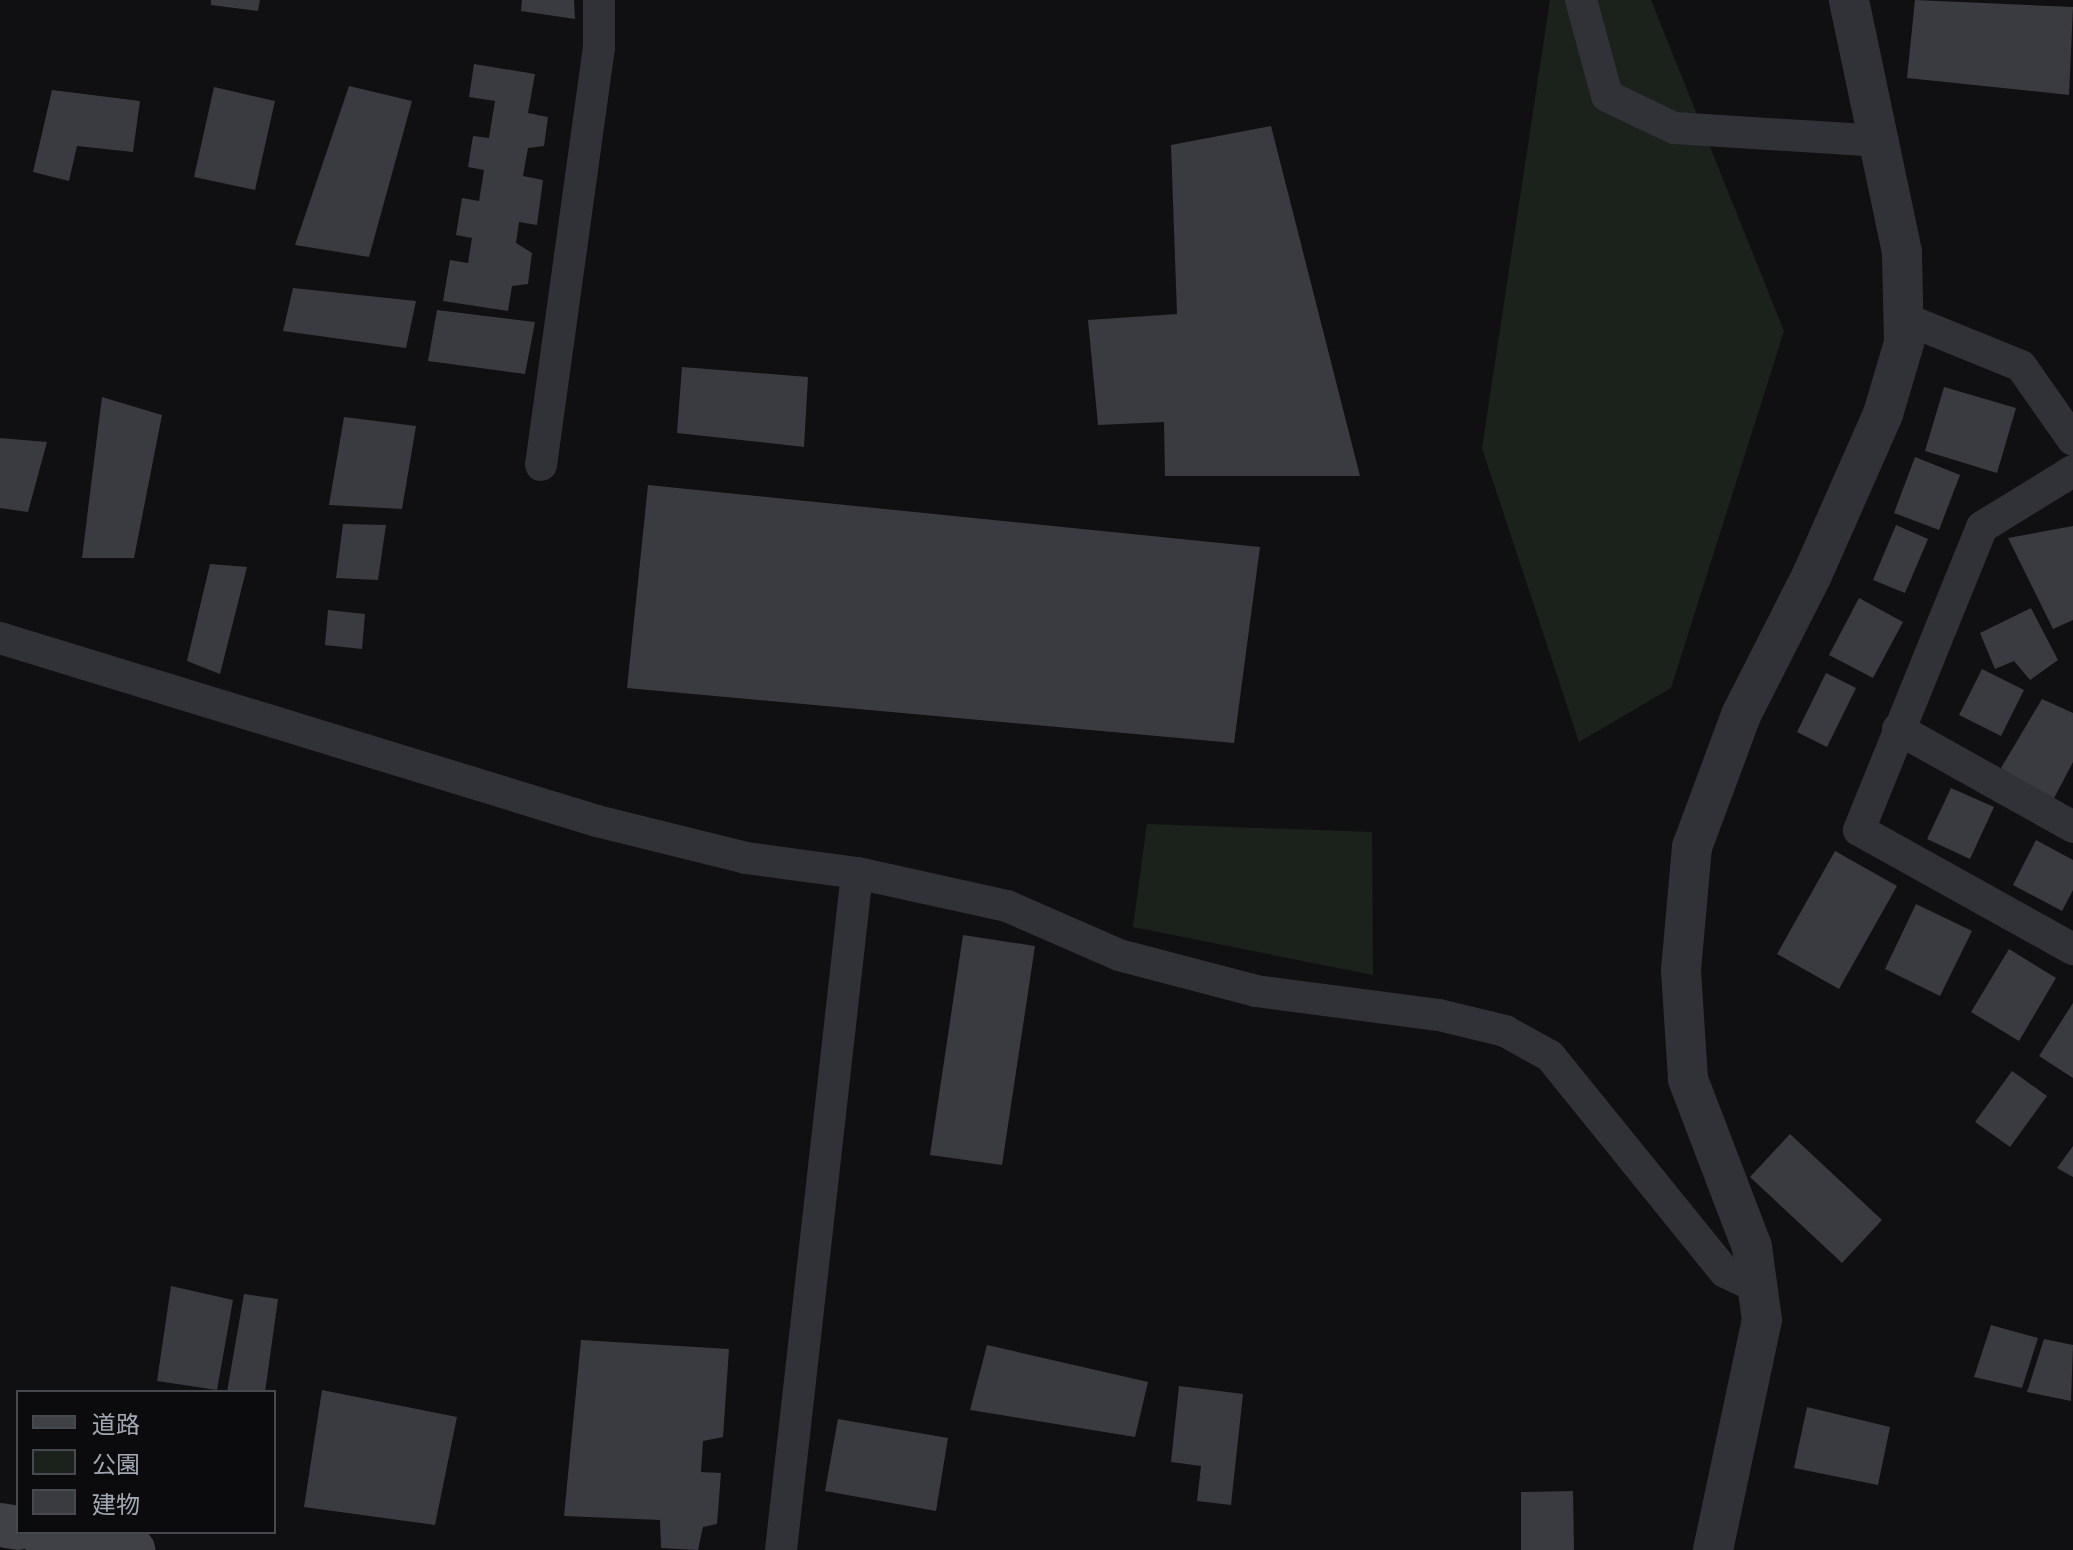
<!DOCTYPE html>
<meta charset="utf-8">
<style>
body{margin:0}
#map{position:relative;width:2073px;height:1550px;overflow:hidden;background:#101012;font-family:Manrope,"Noto Sans JP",sans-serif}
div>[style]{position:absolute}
.green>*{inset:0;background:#1b221b}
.building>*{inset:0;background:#3a3b40}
.minor>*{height:32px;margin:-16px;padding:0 16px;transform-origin:16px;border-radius:16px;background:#313237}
.tertiary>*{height:40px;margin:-20px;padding:0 20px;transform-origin:20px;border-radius:20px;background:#313237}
.secondary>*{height:44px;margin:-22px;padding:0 22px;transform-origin:22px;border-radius:22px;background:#3f4147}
span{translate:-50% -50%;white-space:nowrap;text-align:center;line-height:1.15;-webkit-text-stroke:6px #0b0b0d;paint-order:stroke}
.legend{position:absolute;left:16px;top:1390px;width:260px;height:144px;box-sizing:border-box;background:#0b0b0d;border:2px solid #474950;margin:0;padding:10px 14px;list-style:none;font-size:24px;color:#a1a7b4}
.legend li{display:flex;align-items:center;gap:16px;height:40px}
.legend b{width:40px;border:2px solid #474950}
</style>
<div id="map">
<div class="green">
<i style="clip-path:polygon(1550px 0,1651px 0,1784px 331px,1671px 688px,1579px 742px,1482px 448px)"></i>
<i style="clip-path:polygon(1147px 824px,1372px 832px,1373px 975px,1133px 927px)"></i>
</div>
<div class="building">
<i style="clip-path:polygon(211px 0,260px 0,258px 11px,211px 5px)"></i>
<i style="clip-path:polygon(522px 0,574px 0,575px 19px,521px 11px)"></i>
<i style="clip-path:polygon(1915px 0,2073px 7px,2069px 95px,1907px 78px)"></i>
<i style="clip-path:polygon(474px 64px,535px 74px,528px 113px,548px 117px,544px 146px,528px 148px,523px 176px,543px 180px,537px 225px,519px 222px,516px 243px,532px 253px,528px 284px,512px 286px,508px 311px,443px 301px,450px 260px,468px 263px,472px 238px,456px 235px,462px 198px,479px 201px,484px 170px,468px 167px,473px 136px,489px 138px,495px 101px,469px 97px)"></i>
<i style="clip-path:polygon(349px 86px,412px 101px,369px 257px,295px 245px)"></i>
<i style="clip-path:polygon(214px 87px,275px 101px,255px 190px,194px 177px)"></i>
<i style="clip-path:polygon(52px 90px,140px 101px,133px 152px,77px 146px,69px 181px,33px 172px)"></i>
<i style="clip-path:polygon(1271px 126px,1360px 476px,1165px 476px,1164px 422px,1098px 425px,1088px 320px,1177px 314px,1171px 145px)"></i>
<i style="clip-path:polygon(293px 288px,416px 301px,406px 348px,283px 331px)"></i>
<i style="clip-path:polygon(437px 310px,535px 322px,525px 374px,428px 361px)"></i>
<i style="clip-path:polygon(682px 367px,808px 377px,804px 447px,677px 433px)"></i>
<i style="clip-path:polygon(1944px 387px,2016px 408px,1997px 473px,1925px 451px)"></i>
<i style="clip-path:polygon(102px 397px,162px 415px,134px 558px,82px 558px)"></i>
<i style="clip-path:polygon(344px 417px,416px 426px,402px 509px,329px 505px)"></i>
<i style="clip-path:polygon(0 438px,47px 442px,28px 512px,0 508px)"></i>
<i style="clip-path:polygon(1915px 457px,1960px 475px,1939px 530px,1894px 513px)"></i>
<i style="clip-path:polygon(648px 485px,1260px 547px,1234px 743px,627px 688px)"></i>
<i style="clip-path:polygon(343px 524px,386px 525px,378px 580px,336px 578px)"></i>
<i style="clip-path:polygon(1896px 525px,1928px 539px,1905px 593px,1873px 580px)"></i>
<i style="clip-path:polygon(2073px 526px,2073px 620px,2053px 629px,2008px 538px)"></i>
<i style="clip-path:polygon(210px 564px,247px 567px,220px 674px,187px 661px)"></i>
<i style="clip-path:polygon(1859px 598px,1903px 622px,1873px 678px,1829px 655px)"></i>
<i style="clip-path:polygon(2031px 608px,2058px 660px,2030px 680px,2014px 661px,1995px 669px,1980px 633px)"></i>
<i style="clip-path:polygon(328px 610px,365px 614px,362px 649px,325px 645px)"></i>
<i style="clip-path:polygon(1982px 669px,2024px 690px,2001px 736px,1959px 715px)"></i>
<i style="clip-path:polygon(1826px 673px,1856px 688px,1827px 747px,1797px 732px)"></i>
<i style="clip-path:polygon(2042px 699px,2073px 713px,2073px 762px,2052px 802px,2001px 768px)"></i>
<i style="clip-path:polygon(1951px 788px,1994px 807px,1970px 859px,1927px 839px)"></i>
<i style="clip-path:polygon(2036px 840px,2073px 860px,2073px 890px,2062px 911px,2013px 885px)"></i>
<i style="clip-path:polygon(1835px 851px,1897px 886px,1839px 989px,1777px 954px)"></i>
<i style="clip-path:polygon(1916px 904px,1972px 931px,1940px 996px,1885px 969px)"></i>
<i style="clip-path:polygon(963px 935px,1035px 946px,1002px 1165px,930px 1155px)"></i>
<i style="clip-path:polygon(2009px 949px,2056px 978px,2019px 1041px,1971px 1012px)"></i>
<i style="clip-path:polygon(2073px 1003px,2073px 1078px,2039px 1056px)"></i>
<i style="clip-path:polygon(2012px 1071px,2047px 1096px,2010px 1147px,1975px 1122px)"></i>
<i style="clip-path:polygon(1790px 1134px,1882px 1220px,1842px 1263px,1750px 1177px)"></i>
<i style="clip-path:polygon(2073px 1146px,2073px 1177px,2057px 1168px)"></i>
<i style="clip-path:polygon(171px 1286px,233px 1300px,217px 1390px,157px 1381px)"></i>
<i style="clip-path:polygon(244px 1294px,278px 1299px,265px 1392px,227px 1392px)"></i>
<i style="clip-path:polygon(1991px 1325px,2038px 1338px,2022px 1388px,1974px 1377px)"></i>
<i style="clip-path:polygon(2044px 1339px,2073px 1345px,2071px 1401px,2027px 1392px)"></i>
<i style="clip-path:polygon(581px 1340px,729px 1349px,723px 1437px,703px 1441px,701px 1472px,721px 1473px,717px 1524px,703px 1527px,698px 1550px,661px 1548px,660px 1520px,564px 1516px)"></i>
<i style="clip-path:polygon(987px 1345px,1148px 1382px,1135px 1437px,970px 1410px)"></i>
<i style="clip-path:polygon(1179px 1386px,1243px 1394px,1231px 1505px,1197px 1501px,1201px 1466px,1171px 1462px)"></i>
<i style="clip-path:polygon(322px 1390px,457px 1417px,435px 1525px,304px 1507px)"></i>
<i style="clip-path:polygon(1807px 1407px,1890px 1427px,1878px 1485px,1794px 1468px)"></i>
<i style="clip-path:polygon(838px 1419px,948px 1438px,936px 1511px,825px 1491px)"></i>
<i style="clip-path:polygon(1573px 1491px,1574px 1550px,1521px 1550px,1521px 1492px)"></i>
</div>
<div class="minor">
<i style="left:1581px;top:0;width:99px;rotate:74.8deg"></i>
<i style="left:1607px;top:96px;width:74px;rotate:25.5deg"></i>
<i style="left:1674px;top:128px;width:204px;rotate:3.6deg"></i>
<i style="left:1903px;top:318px;width:127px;rotate:22.1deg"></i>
<i style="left:2021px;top:366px;width:90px;rotate:54.9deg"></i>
<i style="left:541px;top:465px;width:421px;rotate:-82.1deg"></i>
<i style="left:599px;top:48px;width:48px;rotate:-90deg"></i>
<i style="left:2073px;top:471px;width:107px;rotate:148.4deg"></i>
<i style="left:1982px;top:527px;width:327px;rotate:112.1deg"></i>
<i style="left:1859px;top:830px;width:245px;rotate:29.1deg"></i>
<i style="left:0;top:638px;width:624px;rotate:17.04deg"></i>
<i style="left:597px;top:821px;width:154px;rotate:13.9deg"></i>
<i style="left:746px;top:858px;width:112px;rotate:7.7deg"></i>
<i style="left:857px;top:873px;width:154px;rotate:12.4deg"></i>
<i style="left:1007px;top:906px;width:122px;rotate:23.6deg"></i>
<i style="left:1119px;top:955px;width:142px;rotate:14.7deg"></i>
<i style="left:1256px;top:991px;width:185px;rotate:7.5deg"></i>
<i style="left:1439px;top:1015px;width:68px;rotate:13.6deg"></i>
<i style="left:1505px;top:1031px;width:51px;rotate:29.1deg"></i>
<i style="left:1550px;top:1056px;width:278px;rotate:51deg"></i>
<i style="left:1725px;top:1272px;width:40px;rotate:25deg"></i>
<i style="left:1898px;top:729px;width:201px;rotate:29.2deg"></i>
<i style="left:781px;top:1550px;width:681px;rotate:-83.59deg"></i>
</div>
<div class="tertiary">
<i style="left:1713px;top:1550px;width:235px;rotate:-78deg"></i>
<i style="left:1762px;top:1320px;width:74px;rotate:-97.8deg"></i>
<i style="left:1752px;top:1247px;width:180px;rotate:-110.9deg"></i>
<i style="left:1688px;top:1079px;width:109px;rotate:-93.7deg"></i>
<i style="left:1681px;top:970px;width:123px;rotate:-84.9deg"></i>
<i style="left:1692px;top:847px;width:141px;rotate:-69.6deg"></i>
<i style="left:1741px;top:715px;width:157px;rotate:-63.1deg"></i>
<i style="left:1812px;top:575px;width:176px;rotate:-66.2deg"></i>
<i style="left:1883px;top:414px;width:74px;rotate:-73.5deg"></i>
<i style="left:1904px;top:343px;width:91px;rotate:-91.3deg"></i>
<i style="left:1902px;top:252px;width:258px;rotate:-101.9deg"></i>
</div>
<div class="secondary">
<i style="left:0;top:1525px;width:18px;rotate:9deg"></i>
<i style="left:39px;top:1532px;width:96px;rotate:10.8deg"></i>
</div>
<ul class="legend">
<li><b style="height:10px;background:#3f4147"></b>道路</li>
<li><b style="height:22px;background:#1b221b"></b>公園</li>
<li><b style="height:22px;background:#3a3b40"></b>建物</li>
</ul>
</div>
